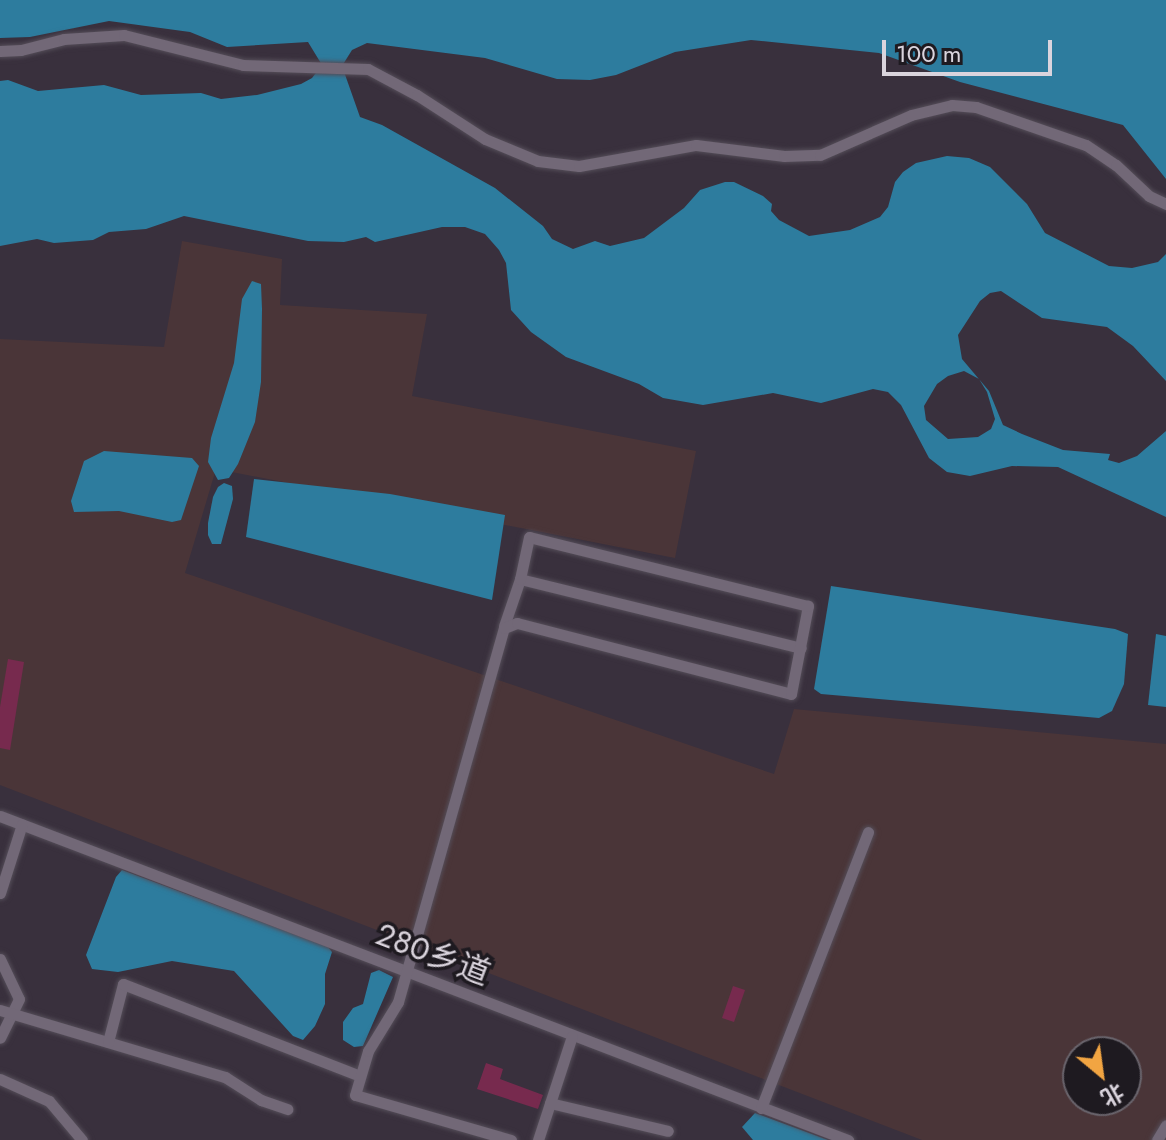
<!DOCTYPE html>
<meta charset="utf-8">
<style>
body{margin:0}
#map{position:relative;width:1166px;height:1140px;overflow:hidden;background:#39303d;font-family:Jost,"Noto Sans SC",sans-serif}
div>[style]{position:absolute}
.industrial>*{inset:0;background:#4a3538}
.water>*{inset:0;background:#2d7c9e}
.building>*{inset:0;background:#772a4e}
.roads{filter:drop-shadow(0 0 2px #544d58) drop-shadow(0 0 2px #544d58)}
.minor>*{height:11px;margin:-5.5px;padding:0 5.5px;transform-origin:5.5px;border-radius:5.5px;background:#726877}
span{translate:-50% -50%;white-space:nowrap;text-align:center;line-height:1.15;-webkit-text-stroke:7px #1e1a20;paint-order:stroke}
.street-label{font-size:32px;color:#dad4dd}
.north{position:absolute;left:1062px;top:1036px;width:80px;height:80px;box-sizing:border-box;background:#1e1a20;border:2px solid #69646c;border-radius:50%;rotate:151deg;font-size:22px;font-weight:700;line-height:32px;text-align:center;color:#dad4dd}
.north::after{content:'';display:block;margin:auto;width:28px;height:36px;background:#f2a542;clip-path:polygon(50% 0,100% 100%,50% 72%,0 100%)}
.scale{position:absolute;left:882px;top:40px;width:170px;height:36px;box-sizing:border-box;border:4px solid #dad4dd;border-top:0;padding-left:10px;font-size:24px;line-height:28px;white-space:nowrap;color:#dad4dd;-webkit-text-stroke:6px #1e1a20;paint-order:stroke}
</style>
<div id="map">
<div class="industrial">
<i style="clip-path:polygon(evenodd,182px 241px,282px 259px,280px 305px,427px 314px,412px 396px,696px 451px,675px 558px,216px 469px,185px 573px,774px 774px,794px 709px,1166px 744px,1166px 1140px,922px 1140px,0 785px,0 339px,164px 347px,182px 241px,1078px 1052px,1126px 1052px,1126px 1100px,1078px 1100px,1078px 1052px)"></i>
</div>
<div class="water">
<i style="clip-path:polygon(evenodd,0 0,1166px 0,1166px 179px,1123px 125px,960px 82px,879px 53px,751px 40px,675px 52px,616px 75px,590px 80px,557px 79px,485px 58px,367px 43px,352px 50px,342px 66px,360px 117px,382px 125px,495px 188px,543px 226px,552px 239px,573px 249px,595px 241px,610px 246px,644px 238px,684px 208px,700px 190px,725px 182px,734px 182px,763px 196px,772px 204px,771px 211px,779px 220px,809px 236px,850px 230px,880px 217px,888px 207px,895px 182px,903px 172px,916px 163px,947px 156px,969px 158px,990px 167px,1027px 204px,1045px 233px,1109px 266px,1132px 268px,1158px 262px,1166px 254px,1166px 381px,1133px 346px,1107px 327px,1042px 318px,1001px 291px,990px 293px,980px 301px,958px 335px,962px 359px,989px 391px,1003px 425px,1022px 434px,1063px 450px,1110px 454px,1108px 460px,1119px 463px,1137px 456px,1166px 431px,1166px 517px,1058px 467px,1012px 466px,970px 476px,947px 472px,929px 458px,901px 405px,888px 392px,873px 389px,821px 403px,773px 393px,703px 405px,663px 398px,639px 384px,566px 357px,531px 332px,511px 310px,506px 263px,499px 250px,485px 234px,465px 227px,442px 227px,375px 242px,366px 237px,344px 242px,308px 241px,184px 216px,146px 229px,109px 232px,93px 240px,54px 243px,37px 239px,0 246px,0 81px,8px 80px,38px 91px,104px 85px,141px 95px,201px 93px,221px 99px,257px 95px,301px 84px,312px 78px,322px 65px,308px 42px,227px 47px,190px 32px,109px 21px,30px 37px,0 38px,0 0,964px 371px,979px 379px,987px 392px,995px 419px,991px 429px,978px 437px,948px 439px,926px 420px,924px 406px,937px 384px,948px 376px,964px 371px)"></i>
<i style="clip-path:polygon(252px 281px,261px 284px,262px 309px,261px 382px,255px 422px,238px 464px,229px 478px,218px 480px,208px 462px,211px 438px,234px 363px,242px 299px)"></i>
<i style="clip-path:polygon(104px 451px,192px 458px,199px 466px,181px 520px,172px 522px,119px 511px,74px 512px,71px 501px,84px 461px)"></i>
<i style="clip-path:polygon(254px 479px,390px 494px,505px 515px,492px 600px,246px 537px)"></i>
<i style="clip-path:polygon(224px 483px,232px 486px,233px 499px,221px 544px,212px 544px,208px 535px,208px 523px,213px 497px,218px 487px)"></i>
<i style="clip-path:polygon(831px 586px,1115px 629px,1128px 634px,1124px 684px,1112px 711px,1099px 718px,821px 694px,814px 689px)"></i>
<i style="clip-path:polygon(1156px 634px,1166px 636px,1166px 707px,1148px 705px)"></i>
<i style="clip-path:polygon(122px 870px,328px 947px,332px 952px,325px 974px,325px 1004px,315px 1026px,303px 1040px,293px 1036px,234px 971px,172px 961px,118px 972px,92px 969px,86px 955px,116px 877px)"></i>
<i style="clip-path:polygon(379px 970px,393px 977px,363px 1046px,354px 1047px,343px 1040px,343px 1022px,353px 1008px,363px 1004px,371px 973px)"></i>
<i style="clip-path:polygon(755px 1113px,828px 1140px,753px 1140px,742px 1127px)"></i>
</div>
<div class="building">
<i style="clip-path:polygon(8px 659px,24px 662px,10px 750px,0 748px,0 707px)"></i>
<i style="clip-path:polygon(733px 986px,745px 990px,734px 1022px,722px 1018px)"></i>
<i style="clip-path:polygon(486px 1063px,503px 1069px,500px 1079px,543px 1095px,538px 1109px,477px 1089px)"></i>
</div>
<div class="roads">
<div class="minor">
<i style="left:0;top:51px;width:21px;rotate:-3deg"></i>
<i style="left:21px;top:50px;width:44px;rotate:-14.3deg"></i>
<i style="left:64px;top:39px;width:60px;rotate:-3.8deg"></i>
<i style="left:124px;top:35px;width:123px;rotate:14.1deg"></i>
<i style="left:243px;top:65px;width:125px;rotate:1.8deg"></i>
<i style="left:368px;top:69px;width:55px;rotate:28deg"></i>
<i style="left:417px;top:95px;width:81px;rotate:32.9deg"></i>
<i style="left:485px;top:139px;width:57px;rotate:22.5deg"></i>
<i style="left:538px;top:161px;width:41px;rotate:7deg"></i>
<i style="left:579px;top:166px;width:119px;rotate:-10.2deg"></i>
<i style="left:696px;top:145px;width:89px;rotate:7.1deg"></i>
<i style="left:784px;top:156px;width:36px;rotate:-2deg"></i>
<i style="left:820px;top:155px;width:99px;rotate:-23.7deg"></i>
<i style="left:911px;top:115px;width:42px;rotate:-13.7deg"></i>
<i style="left:952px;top:105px;width:24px;rotate:5deg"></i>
<i style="left:976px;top:107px;width:116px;rotate:19.1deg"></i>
<i style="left:1086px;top:145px;width:36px;rotate:34deg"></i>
<i style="left:1116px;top:165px;width:45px;rotate:43.2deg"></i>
<i style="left:1149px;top:196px;width:19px;rotate:25deg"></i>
<i style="left:504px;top:626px;width:50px;rotate:-71.2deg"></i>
<i style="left:520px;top:579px;width:289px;rotate:13.8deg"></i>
<i style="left:0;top:816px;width:908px;rotate:20.91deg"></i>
<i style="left:0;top:893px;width:72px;rotate:-72.3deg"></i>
<i style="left:0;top:959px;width:44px;rotate:64.6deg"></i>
<i style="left:19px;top:999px;width:43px;rotate:116deg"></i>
<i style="left:0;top:1010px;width:235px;rotate:16.6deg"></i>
<i style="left:225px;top:1077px;width:43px;rotate:32.6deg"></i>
<i style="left:261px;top:1100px;width:28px;rotate:19deg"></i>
<i style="left:108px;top:1042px;width:60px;rotate:-75.5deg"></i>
<i style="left:123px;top:984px;width:254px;rotate:21.2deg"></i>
<i style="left:0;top:1079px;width:54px;rotate:24.2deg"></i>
<i style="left:49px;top:1101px;width:51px;rotate:49.8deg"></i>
<i style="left:550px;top:1103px;width:121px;rotate:13.3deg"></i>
<i style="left:761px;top:1108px;width:296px;rotate:-68.8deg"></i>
<i style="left:511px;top:1140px;width:162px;rotate:-163.9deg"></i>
<i style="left:355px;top:1095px;width:46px;rotate:-73.5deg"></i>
<i style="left:368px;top:1051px;width:57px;rotate:-58.5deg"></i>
<i style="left:398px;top:1002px;width:389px;rotate:-74.2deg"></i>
<i style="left:504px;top:628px;width:14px;rotate:-21deg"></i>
<i style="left:517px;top:623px;width:283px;rotate:14.5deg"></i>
<i style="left:791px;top:694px;width:90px;rotate:-79.1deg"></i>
<i style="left:808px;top:606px;width:287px;rotate:-166.1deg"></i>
<i style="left:529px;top:537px;width:43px;rotate:102.1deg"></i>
<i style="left:538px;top:1140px;width:109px;rotate:-71.9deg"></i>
<i style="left:1157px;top:1140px;width:17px;rotate:-59deg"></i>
</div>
</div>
<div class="street-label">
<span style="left:433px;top:954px;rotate:21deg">280乡道</span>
</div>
<div class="north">北</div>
<div class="scale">100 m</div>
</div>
